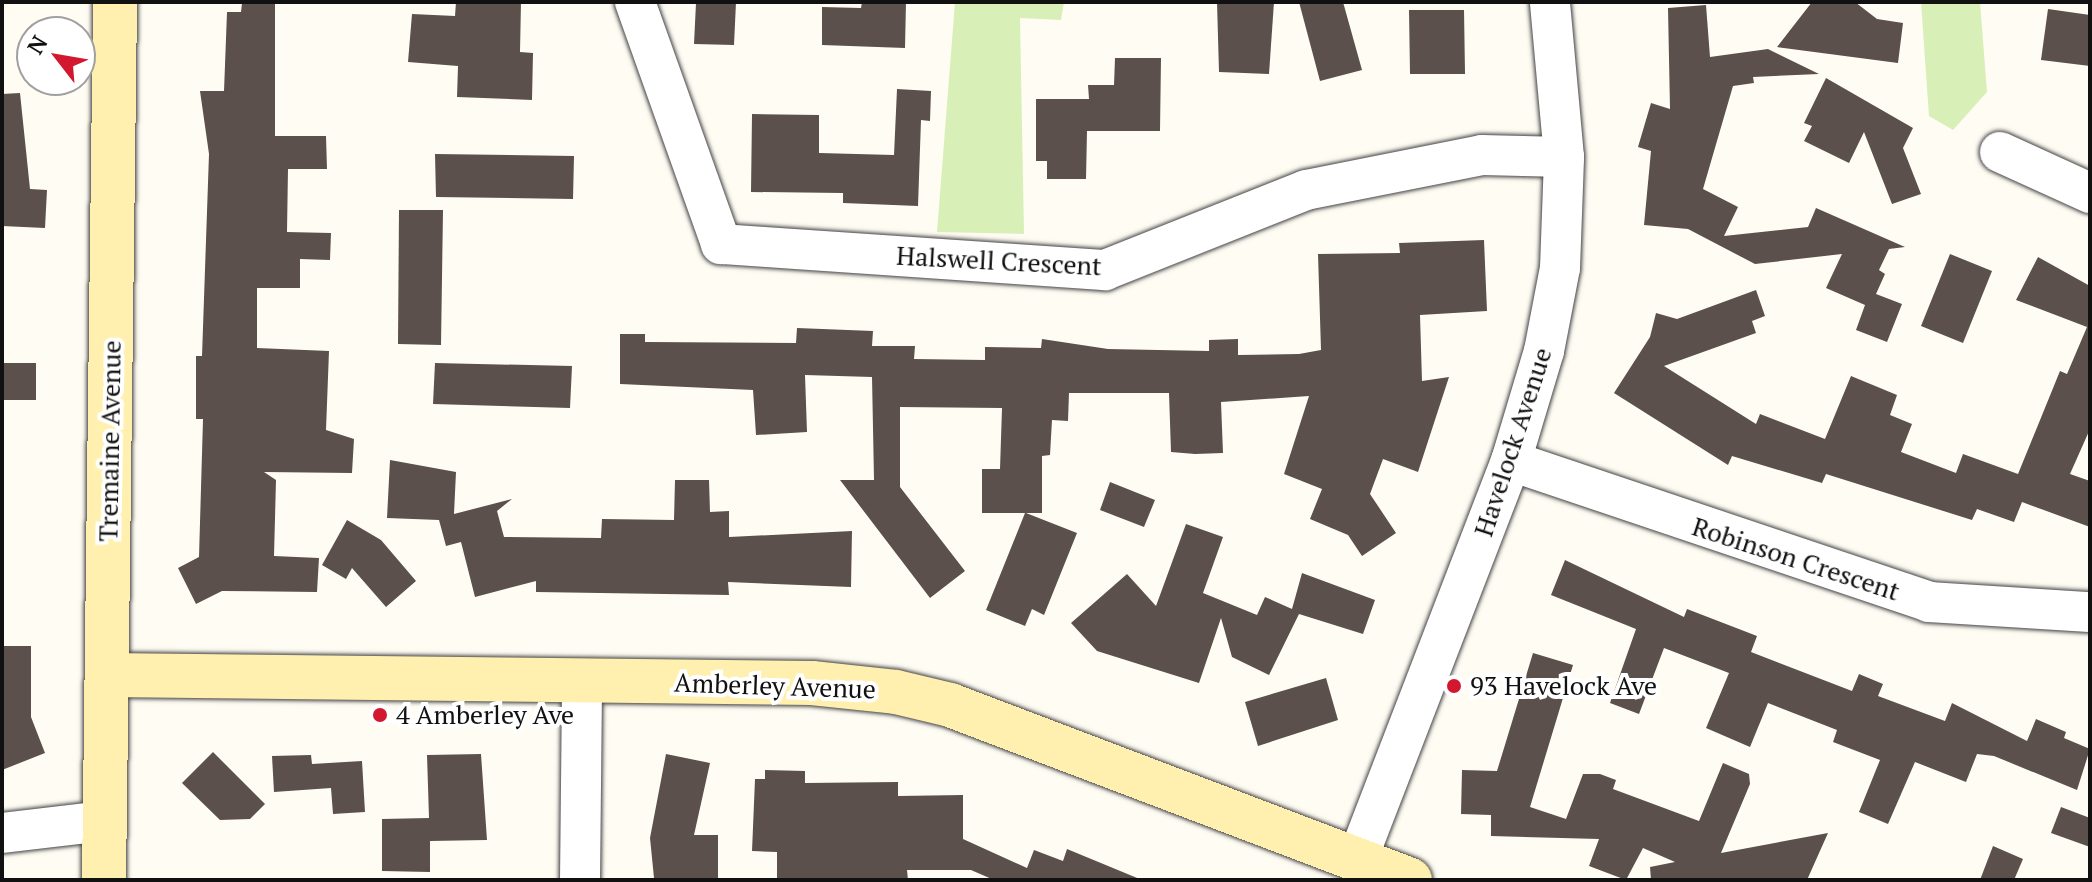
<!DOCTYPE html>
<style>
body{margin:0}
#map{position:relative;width:2092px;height:882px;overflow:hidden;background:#fffcf4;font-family:"PT Serif",serif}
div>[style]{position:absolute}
.green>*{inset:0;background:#d9efb8}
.building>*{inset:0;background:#5b504b}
.roads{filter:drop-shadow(0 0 2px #444) drop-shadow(0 0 2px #444)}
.street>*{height:40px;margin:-20px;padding:0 20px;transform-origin:20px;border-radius:20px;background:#fff}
.secondary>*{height:44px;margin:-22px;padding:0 22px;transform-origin:22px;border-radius:22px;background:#fff0af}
.dots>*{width:22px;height:22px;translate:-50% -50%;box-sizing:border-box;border:4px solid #fff;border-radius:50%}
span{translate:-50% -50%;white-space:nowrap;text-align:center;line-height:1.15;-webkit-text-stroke:8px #fff;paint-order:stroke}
.street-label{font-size:26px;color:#111}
.poi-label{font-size:26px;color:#111}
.left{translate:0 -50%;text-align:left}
.frame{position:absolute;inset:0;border:4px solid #111;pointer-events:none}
.north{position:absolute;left:16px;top:16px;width:80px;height:80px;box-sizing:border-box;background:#fff;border:2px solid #a0a0a0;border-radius:50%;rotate:301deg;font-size:22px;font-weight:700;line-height:32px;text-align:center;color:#111}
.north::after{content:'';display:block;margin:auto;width:28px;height:36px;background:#d2172f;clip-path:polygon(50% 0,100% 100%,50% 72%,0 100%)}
</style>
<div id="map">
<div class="green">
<i style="clip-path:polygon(955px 2px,1064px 2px,1061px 20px,1020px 18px,1024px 234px,937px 232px)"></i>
<i style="clip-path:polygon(1921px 2px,1980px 2px,1987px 92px,1953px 130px,1929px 116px)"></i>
</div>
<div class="building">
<i style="clip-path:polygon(456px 2px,521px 2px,520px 52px,533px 53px,532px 100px,457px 97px,458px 66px,408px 62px,412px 14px,455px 16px)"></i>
<i style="clip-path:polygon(736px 2px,734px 45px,694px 44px,696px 3px)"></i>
<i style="clip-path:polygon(862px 2px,906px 2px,905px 48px,822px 45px,822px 7px,861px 8px)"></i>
<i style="clip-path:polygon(1217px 2px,1274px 2px,1269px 74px,1219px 72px)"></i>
<i style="clip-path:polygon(1299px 2px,1343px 2px,1362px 70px,1320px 81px)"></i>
<i style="clip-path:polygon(1812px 2px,1855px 2px,1877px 19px,1903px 23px,1898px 63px,1777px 47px)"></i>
<i style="clip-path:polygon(242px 3px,275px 4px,275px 136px,326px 136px,327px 169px,288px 169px,287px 232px,331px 233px,330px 260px,300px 259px,300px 288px,257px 288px,257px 348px,329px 351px,326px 430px,354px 439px,352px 473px,264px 472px,276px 480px,274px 556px,319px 558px,317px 592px,222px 591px,196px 604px,178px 568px,199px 557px,203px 419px,196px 419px,196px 356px,202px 356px,209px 154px,200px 91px,224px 91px,227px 12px,241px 12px)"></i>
<i style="clip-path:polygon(1706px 5px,1710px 57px,1768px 49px,1819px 74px,1753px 77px,1754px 83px,1733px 86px,1703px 189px,1738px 207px,1724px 236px,1808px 227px,1816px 208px,1905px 247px,1889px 249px,1879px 270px,1885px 274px,1876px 294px,1902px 304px,1887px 342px,1856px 330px,1865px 305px,1826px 288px,1842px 254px,1755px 264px,1688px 229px,1644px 225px,1651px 151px,1638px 147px,1651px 103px,1670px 109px,1668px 8px)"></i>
<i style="clip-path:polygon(2048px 9px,2090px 15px,2090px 66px,2041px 60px)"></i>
<i style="clip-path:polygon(1409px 10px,1464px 10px,1465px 74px,1410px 74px)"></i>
<i style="clip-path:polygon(1115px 58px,1161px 58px,1160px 131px,1087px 131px,1086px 179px,1047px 179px,1047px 161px,1036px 161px,1036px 99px,1089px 99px,1088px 85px,1114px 85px)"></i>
<i style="clip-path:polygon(1826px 78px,1913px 128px,1903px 148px,1921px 194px,1892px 204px,1864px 132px,1849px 163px,1804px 141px,1812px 126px,1804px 123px)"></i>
<i style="clip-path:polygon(897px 89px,931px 91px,930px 121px,921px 120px,918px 206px,843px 203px,843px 193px,751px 192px,752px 114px,819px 115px,819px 153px,894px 155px)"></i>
<i style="clip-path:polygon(20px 93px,30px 189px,47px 190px,45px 228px,2px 226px,2px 94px)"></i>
<i style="clip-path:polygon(435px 154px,574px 156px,573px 199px,436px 197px)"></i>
<i style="clip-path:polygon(399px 210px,443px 210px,441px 345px,398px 344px)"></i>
<i style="clip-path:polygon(1484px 240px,1487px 311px,1420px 315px,1422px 381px,1449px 377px,1418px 472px,1383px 459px,1370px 494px,1396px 533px,1362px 556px,1348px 535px,1310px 519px,1322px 489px,1284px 474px,1309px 396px,1221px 402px,1223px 453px,1195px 454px,1171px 452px,1169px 393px,1069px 393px,1068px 421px,1052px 420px,1050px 455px,1042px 456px,1042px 513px,1026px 513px,1077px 533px,1044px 615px,1032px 609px,1025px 626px,986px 610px,1025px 513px,982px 513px,982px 469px,1000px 469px,1002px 408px,900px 407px,900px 487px,965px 571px,930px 598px,840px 480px,874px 480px,872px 377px,805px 375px,807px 432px,756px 435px,753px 390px,620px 384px,620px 334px,645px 334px,645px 342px,796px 343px,797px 328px,873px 331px,872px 346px,915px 346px,914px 359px,985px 360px,985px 347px,1041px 348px,1042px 339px,1108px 349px,1209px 351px,1209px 340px,1238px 339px,1238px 355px,1299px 354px,1321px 350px,1318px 254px,1400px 253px,1399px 243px)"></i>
<i style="clip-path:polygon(1950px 254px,1992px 271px,1963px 343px,1921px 326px)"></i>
<i style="clip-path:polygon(2038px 257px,2090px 286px,2090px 429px,2070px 474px,2090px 481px,2090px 527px,2022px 502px,2014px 522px,1977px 509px,1972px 520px,1826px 474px,1822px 483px,1732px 456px,1728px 465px,1614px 393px,1650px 337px,1656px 313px,1677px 319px,1756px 290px,1765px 316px,1752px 321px,1756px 333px,1664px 366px,1756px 424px,1760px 414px,1825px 439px,1851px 376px,1897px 395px,1890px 415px,1912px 424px,1901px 452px,1956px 473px,1963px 454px,2018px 474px,2060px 371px,2067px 374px,2087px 327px,2016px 300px)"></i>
<i style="clip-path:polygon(2px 363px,36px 363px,36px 400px,2px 400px)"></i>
<i style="clip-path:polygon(435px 363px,572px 366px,570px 408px,433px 404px)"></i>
<i style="clip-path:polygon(390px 460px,456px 472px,454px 514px,512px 499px,497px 511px,504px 537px,601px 538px,602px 519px,674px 520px,675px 480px,709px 480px,710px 512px,729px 511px,729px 537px,852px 531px,851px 587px,728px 582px,729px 595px,536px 592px,536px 581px,475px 597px,461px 542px,446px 546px,439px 520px,387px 518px)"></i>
<i style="clip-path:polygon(1110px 482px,1155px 500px,1144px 527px,1100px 510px)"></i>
<i style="clip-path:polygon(347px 520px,381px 540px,416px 581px,386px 607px,352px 568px,346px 579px,322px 565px)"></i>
<i style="clip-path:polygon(1186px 524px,1223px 537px,1203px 593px,1257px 615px,1265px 597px,1292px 609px,1302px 573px,1375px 600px,1363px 634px,1299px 614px,1269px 675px,1232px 657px,1221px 618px,1199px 683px,1097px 651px,1071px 623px,1127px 574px,1156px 606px)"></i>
<i style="clip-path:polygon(1565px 560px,1684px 617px,1687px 609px,1757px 636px,1751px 652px,1852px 691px,1859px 674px,1883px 684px,1878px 696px,1945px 721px,1952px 703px,2027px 741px,2036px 719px,2066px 732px,2064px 738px,2090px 749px,2077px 790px,1994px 756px,1977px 754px,1966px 782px,1915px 762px,1888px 824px,1859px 812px,1880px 760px,1833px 742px,1837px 730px,1768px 703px,1750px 747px,1706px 728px,1729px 673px,1664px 648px,1639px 714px,1610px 703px,1636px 629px,1551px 595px)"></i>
<i style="clip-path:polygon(2px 646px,31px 646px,31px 717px,45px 753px,2px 770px)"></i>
<i style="clip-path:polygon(1533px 653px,1573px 665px,1530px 807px,1566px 819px,1583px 774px,1600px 774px,1616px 780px,1613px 789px,1699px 821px,1723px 763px,1749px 774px,1750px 784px,1721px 853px,1828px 833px,1807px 880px,1651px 880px,1650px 867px,1675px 862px,1643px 848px,1626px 880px,1589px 866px,1599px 839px,1491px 836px,1491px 815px,1461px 814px,1462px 770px,1497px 771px)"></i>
<i style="clip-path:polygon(1326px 678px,1338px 720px,1258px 746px,1245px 702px)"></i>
<i style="clip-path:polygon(213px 752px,265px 804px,250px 819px,220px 820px,182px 783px)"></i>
<i style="clip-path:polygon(481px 754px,487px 840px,430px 841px,430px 872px,382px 871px,382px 819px,429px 818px,427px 755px)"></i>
<i style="clip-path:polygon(666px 754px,710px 763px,694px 835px,718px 835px,718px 878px,654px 878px,650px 838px)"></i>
<i style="clip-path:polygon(311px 755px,312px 764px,362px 761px,365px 812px,333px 814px,331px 788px,274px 792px,272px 756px)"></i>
<i style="clip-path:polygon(765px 770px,805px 771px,805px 783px,898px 782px,898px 796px,963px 795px,963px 839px,1027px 868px,1034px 850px,1063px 861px,1067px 849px,1142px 880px,994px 880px,971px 870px,907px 870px,908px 880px,777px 880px,777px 852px,752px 851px,755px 779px,765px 779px)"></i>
<i style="clip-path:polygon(2061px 807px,2090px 818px,2090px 847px,2051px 833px)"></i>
<i style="clip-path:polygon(1993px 846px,2023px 859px,2014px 880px,1980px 880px)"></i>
</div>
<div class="roads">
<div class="street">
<i style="left:635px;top:2px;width:257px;rotate:70.4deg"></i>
<i style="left:721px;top:244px;width:385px;rotate:3.9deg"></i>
<i style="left:1105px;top:270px;width:216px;rotate:-21.7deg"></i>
<i style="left:1306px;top:190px;width:179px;rotate:-11.2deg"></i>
<i style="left:1482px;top:155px;width:82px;rotate:1.4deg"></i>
<i style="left:2000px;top:152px;width:99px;rotate:24.5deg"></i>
<i style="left:1511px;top:461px;width:441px;rotate:18.6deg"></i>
<i style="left:1929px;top:602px;width:161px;rotate:3.6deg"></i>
<i style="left:2px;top:833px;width:103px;rotate:-6.7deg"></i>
<i style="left:1357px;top:860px;width:428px;rotate:-68.9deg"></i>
<i style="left:1511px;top:461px;width:115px;rotate:-73.3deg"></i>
<i style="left:1544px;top:351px;width:85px;rotate:-79.1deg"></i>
<i style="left:1560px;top:268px;width:111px;rotate:-87.9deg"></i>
<i style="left:1564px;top:157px;width:156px;rotate:-95.2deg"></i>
<i style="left:580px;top:880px;width:200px;rotate:-89.4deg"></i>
</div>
<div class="secondary">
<i style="left:107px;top:675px;width:705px;rotate:0.65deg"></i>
<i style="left:812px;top:683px;width:84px;rotate:6.1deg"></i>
<i style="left:896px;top:692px;width:56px;rotate:13.5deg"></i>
<i style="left:950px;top:705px;width:492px;rotate:20.8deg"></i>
<i style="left:104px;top:880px;width:878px;rotate:-89.28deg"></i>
</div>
</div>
<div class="dots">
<i style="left:1454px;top:686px;background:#d2172f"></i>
<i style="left:380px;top:715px;background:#d2172f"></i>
</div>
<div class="street-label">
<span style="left:999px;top:261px;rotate:3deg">Halswell Crescent</span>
<span style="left:110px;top:441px;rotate:-89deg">Tremaine Avenue</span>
<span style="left:1513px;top:442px;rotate:-72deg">Havelock Avenue</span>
<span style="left:1796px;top:559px;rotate:18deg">Robinson Crescent</span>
<span style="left:775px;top:686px;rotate:2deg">Amberley Avenue</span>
</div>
<div class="poi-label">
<span class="left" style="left:1470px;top:686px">93 Havelock Ave</span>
<span class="left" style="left:396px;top:715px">4 Amberley Ave</span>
</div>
<div class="frame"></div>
<div class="north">N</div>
</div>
